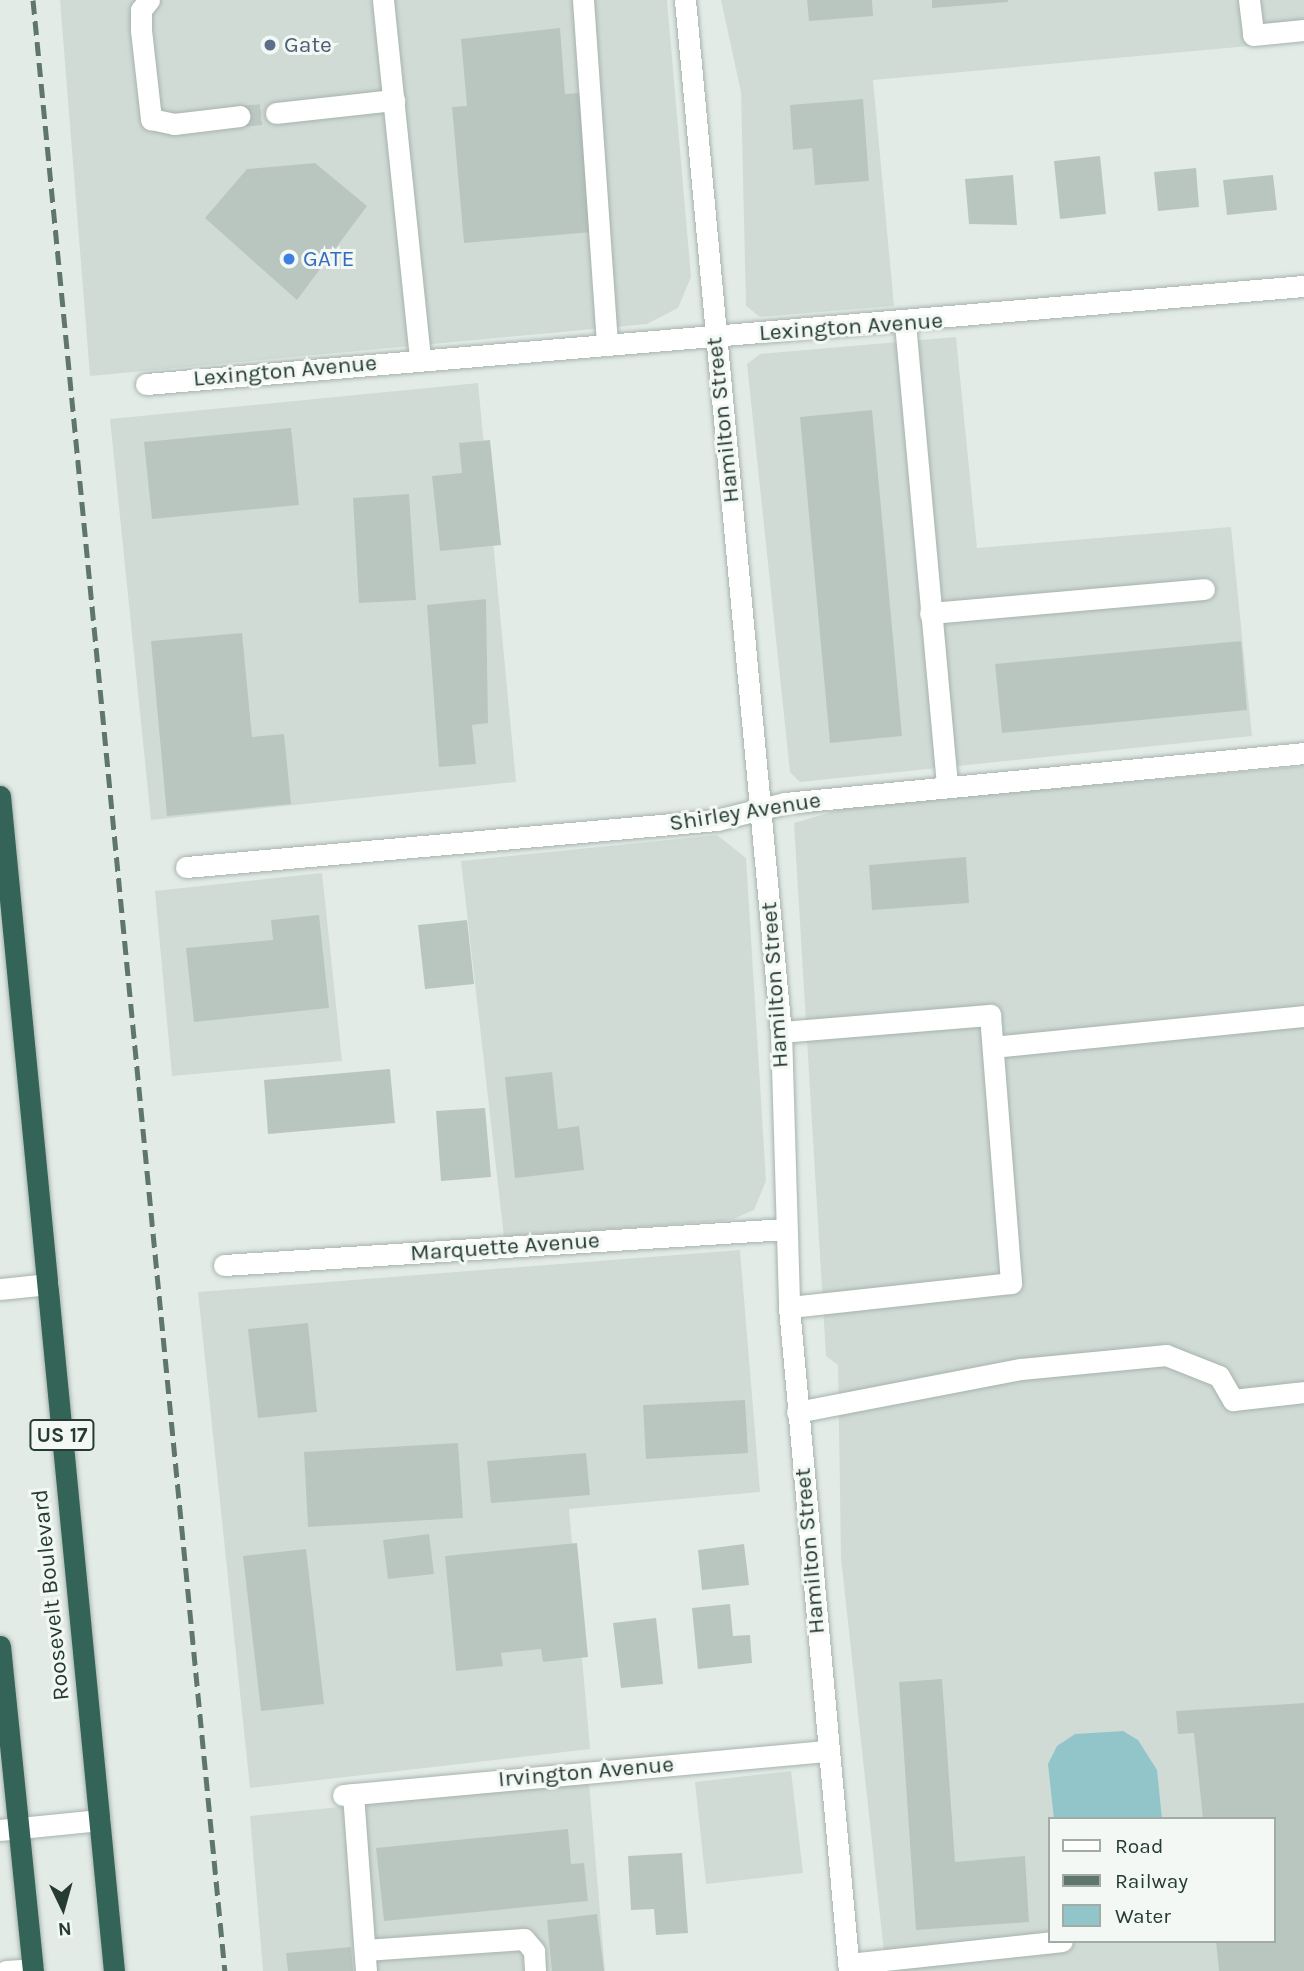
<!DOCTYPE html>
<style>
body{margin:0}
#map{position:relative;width:1304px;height:1971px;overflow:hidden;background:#e3ebe7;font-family:Karla,sans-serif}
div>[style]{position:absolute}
.built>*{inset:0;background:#d1dbd6}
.water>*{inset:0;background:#91c5ca}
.building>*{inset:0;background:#b9c6c0}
.minor-tunnel>*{height:21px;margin-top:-10.5px;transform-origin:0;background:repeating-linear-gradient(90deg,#bdc8c3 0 21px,transparent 0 31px)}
.roads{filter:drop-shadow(0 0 2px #a6b3ad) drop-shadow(0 0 2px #a6b3ad)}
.minor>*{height:21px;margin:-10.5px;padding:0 10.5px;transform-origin:10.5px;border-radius:10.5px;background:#fff}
.highway>*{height:21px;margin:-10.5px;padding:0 10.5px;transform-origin:10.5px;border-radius:10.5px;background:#336457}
.rail>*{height:5px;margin-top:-2.5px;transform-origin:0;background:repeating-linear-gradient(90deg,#5f766e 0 14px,transparent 0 21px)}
.dots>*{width:19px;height:19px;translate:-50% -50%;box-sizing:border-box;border:4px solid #f3f8f5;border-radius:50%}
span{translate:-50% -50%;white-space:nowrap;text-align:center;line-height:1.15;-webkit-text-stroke:6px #f3f8f5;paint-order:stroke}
.shield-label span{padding:2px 5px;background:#f3f8f5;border:2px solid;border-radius:5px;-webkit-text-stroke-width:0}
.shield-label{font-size:21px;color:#253b33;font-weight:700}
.service-label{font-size:23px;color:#4e5e75}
.left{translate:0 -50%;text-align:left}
.shop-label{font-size:23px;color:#366cbe}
.street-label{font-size:23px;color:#253b33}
.legend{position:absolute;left:1048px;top:1817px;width:228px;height:126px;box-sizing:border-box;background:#f3f8f5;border:2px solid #a1aca7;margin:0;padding:9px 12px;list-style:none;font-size:21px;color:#253b33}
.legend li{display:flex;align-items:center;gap:14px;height:35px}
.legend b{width:35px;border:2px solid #a1aca7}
.north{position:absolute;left:28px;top:1873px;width:70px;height:70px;-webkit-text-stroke:5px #f3f8f5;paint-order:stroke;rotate:175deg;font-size:19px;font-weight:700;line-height:28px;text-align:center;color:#253b33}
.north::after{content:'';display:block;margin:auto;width:24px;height:32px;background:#253b33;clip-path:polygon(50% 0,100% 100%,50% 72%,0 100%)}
</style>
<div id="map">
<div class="built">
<i style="clip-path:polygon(60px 0,667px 0,691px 277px,678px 308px,647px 324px,90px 376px)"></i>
<i style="clip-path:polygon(721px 0,1304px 0,1304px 41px,873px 80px,894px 306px,760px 317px,746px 306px,741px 92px)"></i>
<i style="clip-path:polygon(956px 337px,977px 548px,1231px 527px,1252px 736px,800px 782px,790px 772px,747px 364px,760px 354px)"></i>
<i style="clip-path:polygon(478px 383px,516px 782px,151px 820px,110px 419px)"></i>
<i style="clip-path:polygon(evenodd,1304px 766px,1304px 1971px,886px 1971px,841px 1558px,838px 1365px,826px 1356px,794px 823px,849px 807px,1304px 766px,1050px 1819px,1274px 1819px,1274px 1941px,1050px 1941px,1050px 1819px)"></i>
<i style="clip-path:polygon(717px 835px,746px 858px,766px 1181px,754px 1210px,731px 1220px,504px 1237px,461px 861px)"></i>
<i style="clip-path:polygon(322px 873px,342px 1061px,172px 1076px,155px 891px)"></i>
<i style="clip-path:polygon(740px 1250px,760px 1492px,569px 1509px,590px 1749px,250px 1788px,198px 1292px)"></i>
<i style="clip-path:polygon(791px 1771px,803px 1873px,706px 1884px,695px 1782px)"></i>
<i style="clip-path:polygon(589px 1782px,605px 1971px,263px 1971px,250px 1816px)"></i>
</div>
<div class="water">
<i style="clip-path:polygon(1123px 1731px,1138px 1740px,1157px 1770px,1162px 1819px,1054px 1819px,1048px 1764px,1057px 1746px,1075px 1734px)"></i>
</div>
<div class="building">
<i style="clip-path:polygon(807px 0,872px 0,873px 16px,809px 21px)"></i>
<i style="clip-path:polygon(932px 0,1008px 0,1008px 2px,932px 8px)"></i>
<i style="clip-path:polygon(560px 28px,565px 94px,581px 93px,592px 232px,464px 243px,452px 107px,467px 106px,461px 39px)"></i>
<i style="clip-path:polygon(863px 99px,869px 181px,815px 185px,812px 148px,793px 150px,790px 105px)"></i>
<i style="clip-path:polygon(1100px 156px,1106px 214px,1060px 219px,1054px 161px)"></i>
<i style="clip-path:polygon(315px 163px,367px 206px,297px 300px,205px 218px,247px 169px)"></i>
<i style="clip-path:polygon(1196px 168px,1199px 207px,1158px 211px,1154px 172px)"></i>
<i style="clip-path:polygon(1013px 175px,1017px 225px,969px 224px,965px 179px)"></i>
<i style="clip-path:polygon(1273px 175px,1277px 210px,1227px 215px,1223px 180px)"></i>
<i style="clip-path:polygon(872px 410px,902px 736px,830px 743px,800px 417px)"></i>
<i style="clip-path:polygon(291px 428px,299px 505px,152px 519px,144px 442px)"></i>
<i style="clip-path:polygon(490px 440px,501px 545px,440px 551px,432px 476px,462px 473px,459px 443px)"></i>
<i style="clip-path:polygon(409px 494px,416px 600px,359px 603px,353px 498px)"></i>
<i style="clip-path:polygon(486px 599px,488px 723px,472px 725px,476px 764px,439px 767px,427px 605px)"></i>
<i style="clip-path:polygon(242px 633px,252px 737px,284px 734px,291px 804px,167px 816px,151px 641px)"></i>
<i style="clip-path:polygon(1241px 641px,1247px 710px,1002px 733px,995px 664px)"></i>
<i style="clip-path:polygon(966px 857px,969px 903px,872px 910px,869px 865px)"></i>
<i style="clip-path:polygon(319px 915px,329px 1008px,194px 1022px,186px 948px,273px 940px,271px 920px)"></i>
<i style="clip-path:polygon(467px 920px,474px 984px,425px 989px,418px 925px)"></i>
<i style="clip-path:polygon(390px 1069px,395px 1123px,268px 1134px,264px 1080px)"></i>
<i style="clip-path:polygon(552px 1072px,558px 1129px,579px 1126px,584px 1170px,515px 1178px,505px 1077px)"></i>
<i style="clip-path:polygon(485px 1108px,491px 1177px,441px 1181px,436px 1111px)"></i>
<i style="clip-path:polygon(308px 1323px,317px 1412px,258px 1418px,248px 1329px)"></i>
<i style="clip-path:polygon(745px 1400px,748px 1453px,646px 1459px,643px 1405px)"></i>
<i style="clip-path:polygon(458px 1443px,463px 1518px,308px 1527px,304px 1452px)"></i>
<i style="clip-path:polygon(586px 1453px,590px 1495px,491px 1503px,487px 1461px)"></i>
<i style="clip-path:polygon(429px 1534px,434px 1574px,388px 1579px,383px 1540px)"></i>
<i style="clip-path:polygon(577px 1543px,588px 1657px,543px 1662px,541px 1649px,501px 1653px,503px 1666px,456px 1671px,445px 1556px)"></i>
<i style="clip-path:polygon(744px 1544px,749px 1585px,702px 1590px,698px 1550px)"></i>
<i style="clip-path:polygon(306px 1549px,324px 1704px,261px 1711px,243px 1556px)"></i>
<i style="clip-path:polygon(730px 1604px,733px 1636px,750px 1635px,752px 1663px,698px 1669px,692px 1608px)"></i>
<i style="clip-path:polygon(656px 1618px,663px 1684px,621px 1688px,613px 1623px)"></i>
<i style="clip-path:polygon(942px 1679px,955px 1862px,1025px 1856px,1029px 1922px,916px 1930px,899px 1682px)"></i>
<i style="clip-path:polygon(1304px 1703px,1304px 1971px,1219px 1971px,1216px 1941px,1274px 1941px,1274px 1819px,1203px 1819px,1194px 1733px,1178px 1734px,1176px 1711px)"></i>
<i style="clip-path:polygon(568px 1829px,571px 1864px,584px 1863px,588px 1901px,384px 1921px,376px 1848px)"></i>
<i style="clip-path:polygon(682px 1853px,688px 1933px,656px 1935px,654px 1909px,631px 1910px,628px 1856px)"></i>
<i style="clip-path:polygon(597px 1914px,604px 1971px,552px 1971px,547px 1920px)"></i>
<i style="clip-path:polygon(351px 1947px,353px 1971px,288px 1971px,286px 1953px)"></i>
</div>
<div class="minor-tunnel">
<i style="left:240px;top:116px;width:36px;rotate:-5deg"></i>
</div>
<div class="roads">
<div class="minor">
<i style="left:149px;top:0;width:13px;rotate:129deg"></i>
<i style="left:141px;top:10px;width:20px;rotate:90deg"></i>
<i style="left:141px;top:30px;width:90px;rotate:83.6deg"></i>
<i style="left:151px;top:119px;width:24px;rotate:12deg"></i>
<i style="left:174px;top:124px;width:66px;rotate:-6.9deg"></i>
<i style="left:383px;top:0;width:361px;rotate:84.1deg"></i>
<i style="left:583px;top:0;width:346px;rotate:86deg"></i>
<i style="left:685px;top:0;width:1036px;rotate:84.69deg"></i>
<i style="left:781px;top:1032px;width:275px;rotate:88.3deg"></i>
<i style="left:789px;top:1307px;width:667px;rotate:84.84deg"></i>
<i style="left:1249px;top:0;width:35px;rotate:83deg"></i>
<i style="left:1253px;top:35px;width:51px;rotate:-5.6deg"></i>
<i style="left:276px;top:113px;width:119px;rotate:-6.3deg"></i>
<i style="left:905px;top:323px;width:466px;rotate:84.8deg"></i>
<i style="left:146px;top:384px;width:1162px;rotate:-4.84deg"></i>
<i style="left:930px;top:613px;width:275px;rotate:-5deg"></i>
<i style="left:186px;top:867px;width:533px;rotate:-5.06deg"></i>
<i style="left:717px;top:820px;width:70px;rotate:-14deg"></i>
<i style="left:785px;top:803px;width:521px;rotate:-5.5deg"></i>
<i style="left:781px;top:1032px;width:210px;rotate:-4.7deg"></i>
<i style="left:990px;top:1015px;width:269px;rotate:85.5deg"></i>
<i style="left:1011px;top:1283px;width:223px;rotate:173.8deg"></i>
<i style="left:993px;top:1047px;width:313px;rotate:-5.7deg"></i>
<i style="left:224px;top:1265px;width:563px;rotate:-3.67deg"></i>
<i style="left:0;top:1289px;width:48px;rotate:-5.9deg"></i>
<i style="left:797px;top:1412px;width:228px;rotate:-10.9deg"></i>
<i style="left:1021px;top:1369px;width:146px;rotate:-5.5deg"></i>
<i style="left:1166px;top:1355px;width:57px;rotate:21.6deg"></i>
<i style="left:1219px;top:1376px;width:28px;rotate:60deg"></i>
<i style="left:1233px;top:1400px;width:71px;rotate:-6.4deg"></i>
<i style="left:353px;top:1794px;width:177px;rotate:85.8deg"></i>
<i style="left:343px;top:1795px;width:488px;rotate:-5.2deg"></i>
<i style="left:0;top:1830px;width:100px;rotate:-5.7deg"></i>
<i style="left:365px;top:1950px;width:159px;rotate:-4deg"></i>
<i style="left:524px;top:1939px;width:16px;rotate:50deg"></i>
<i style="left:534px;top:1951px;width:20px;rotate:87deg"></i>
<i style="left:848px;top:1964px;width:215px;rotate:-6.1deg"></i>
<i style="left:6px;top:1971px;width:27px;rotate:-4deg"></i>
</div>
<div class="highway">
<i style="left:0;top:796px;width:1181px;rotate:84.46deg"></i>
<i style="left:0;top:1646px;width:327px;rotate:84.2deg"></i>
</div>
</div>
<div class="rail">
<i style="left:33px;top:0;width:1980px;rotate:84.44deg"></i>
</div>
<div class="dots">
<i style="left:270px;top:45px;background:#5c6f8a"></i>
<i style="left:289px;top:259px;background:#3f7fe0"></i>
</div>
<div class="shield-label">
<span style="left:62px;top:1435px">US 17</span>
</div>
<div class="service-label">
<span class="left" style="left:284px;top:45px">Gate</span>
</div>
<div class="shop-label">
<span class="left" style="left:303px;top:259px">GATE</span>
</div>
<div class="street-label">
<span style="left:851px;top:327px;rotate:-4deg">Lexington Avenue</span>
<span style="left:285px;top:371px;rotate:-5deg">Lexington Avenue</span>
<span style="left:723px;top:420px;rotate:-96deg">Hamilton Street</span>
<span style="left:745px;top:812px;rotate:-9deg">Shirley Avenue</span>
<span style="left:775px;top:985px;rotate:-94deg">Hamilton Street</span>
<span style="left:505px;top:1247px;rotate:-4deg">Marquette Avenue</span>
<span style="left:810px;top:1551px;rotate:-95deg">Hamilton Street</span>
<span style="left:51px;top:1595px;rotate:-96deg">Roosevelt Boulevard</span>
<span style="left:586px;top:1772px;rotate:-5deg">Irvington Avenue</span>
</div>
<ul class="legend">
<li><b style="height:9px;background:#fff"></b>Road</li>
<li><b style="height:9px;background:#5f766e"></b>Railway</li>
<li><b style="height:19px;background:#91c5ca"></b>Water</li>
</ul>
<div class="north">N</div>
</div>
